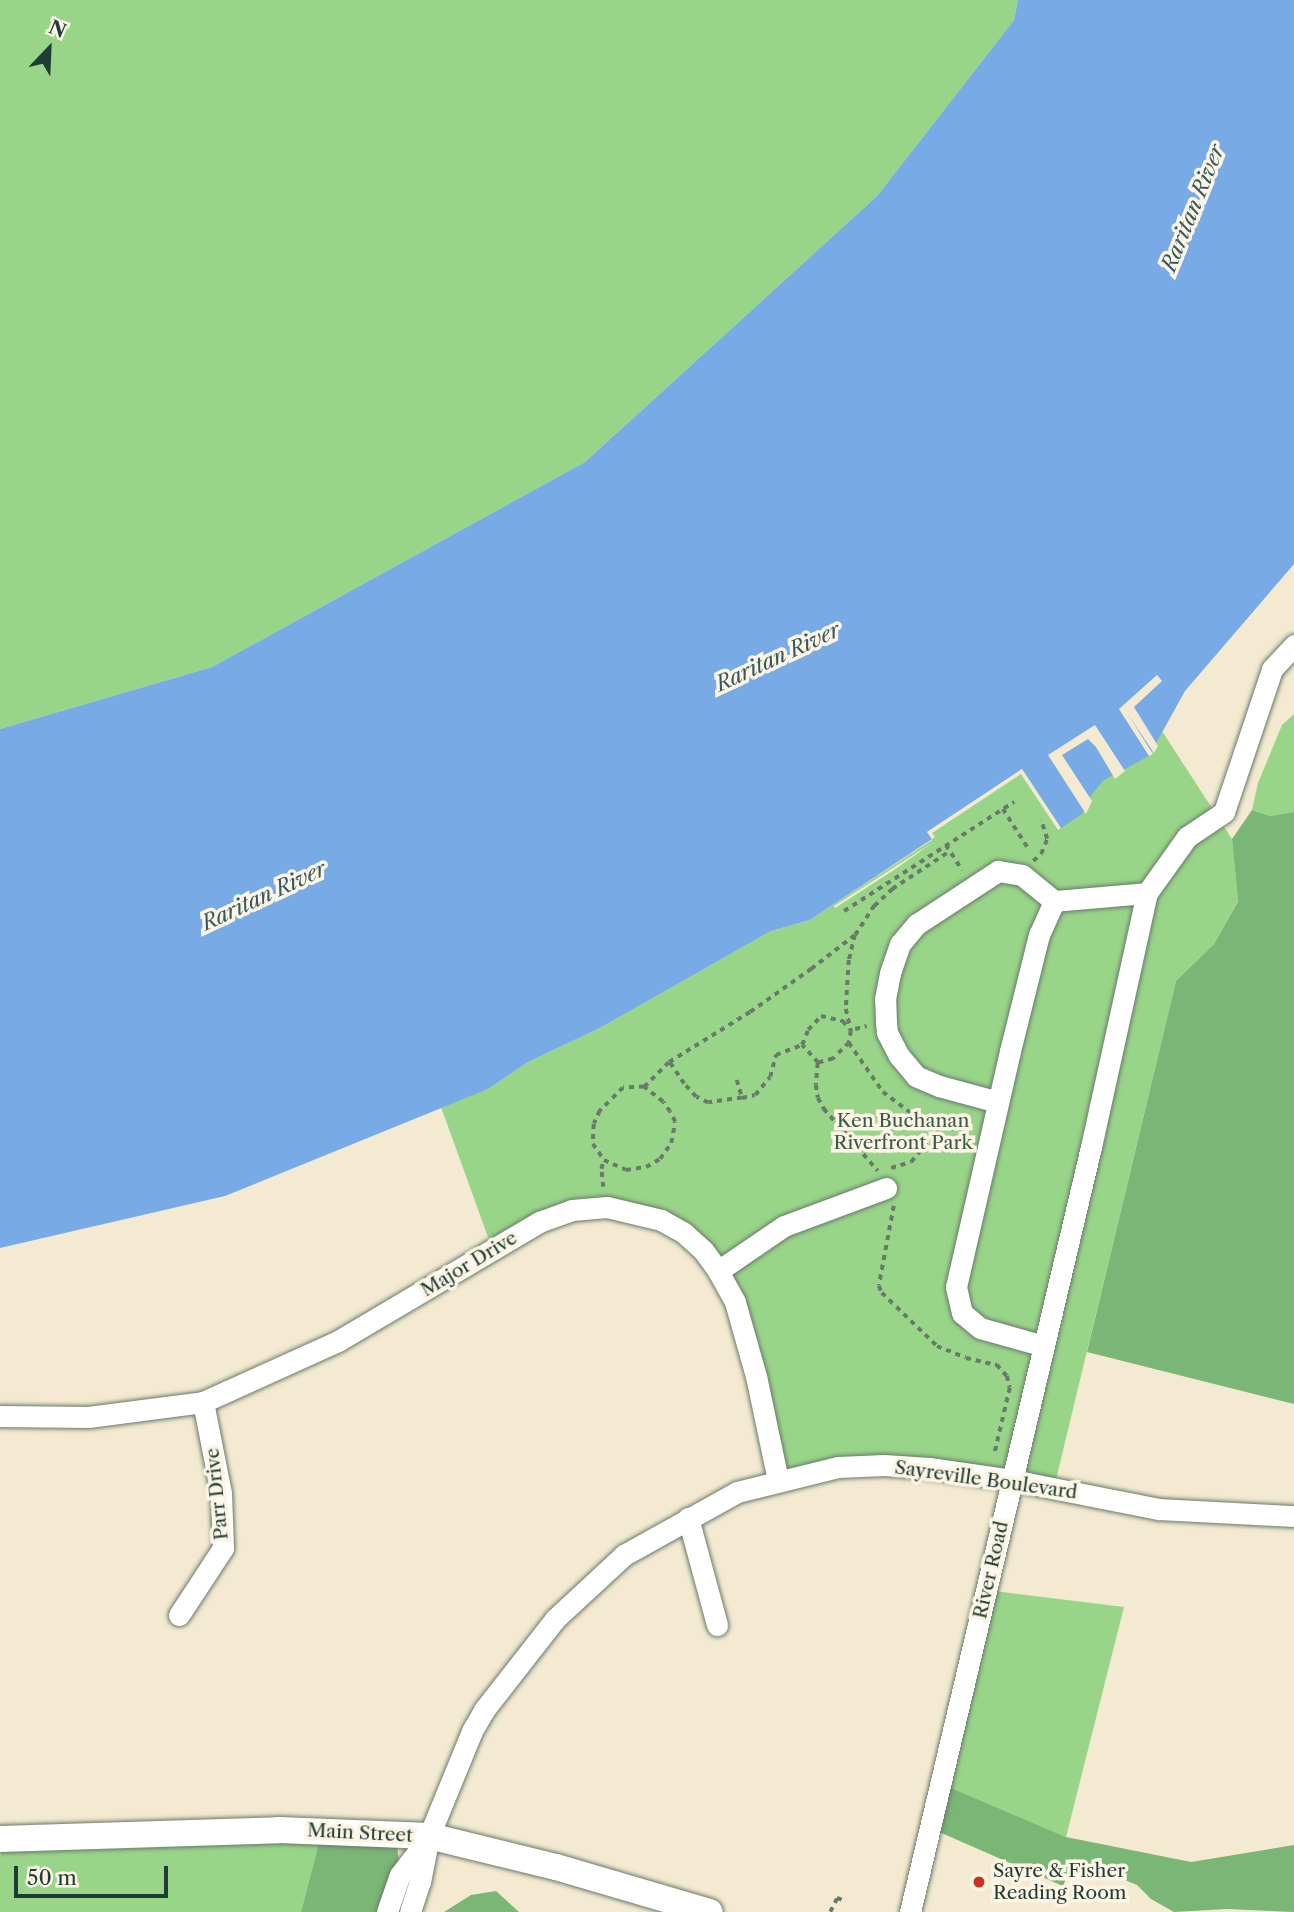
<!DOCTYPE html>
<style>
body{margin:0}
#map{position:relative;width:1294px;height:1912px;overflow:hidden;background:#f3ead1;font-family:"Libre Caslon Text",serif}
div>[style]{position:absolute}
.green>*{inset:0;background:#99d589}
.forest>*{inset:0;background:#7ab675}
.water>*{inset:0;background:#78abe5}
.pier>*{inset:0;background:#f3ead1}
.path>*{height:3.5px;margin-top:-1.75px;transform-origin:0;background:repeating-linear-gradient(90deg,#697a6b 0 5px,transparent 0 10px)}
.roads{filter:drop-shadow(0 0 2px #697a6b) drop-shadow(0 0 2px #697a6b)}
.minor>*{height:21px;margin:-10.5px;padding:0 10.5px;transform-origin:10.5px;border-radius:10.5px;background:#fff}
.major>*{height:26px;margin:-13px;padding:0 13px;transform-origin:13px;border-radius:13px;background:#fff}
.dots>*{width:19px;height:19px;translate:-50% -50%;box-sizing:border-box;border:4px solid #fcf5e5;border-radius:50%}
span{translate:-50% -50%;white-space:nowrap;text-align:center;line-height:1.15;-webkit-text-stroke:7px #fcf5e5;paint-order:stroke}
.park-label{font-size:19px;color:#375b45}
.street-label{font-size:19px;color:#1f3d34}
.poi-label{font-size:19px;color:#1f3d34}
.left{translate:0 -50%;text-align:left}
.water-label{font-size:21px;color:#355860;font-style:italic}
.north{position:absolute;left:14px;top:14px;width:70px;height:70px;-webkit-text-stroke:5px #fcf5e5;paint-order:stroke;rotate:23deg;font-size:19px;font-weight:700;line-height:28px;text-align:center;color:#1f3d34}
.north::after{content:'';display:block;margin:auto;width:24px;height:32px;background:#1f3d34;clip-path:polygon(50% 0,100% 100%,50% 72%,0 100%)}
.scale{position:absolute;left:14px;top:1866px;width:154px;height:32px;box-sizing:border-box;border:4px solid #1f3d34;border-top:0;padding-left:9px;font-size:21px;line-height:24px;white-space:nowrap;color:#1f3d34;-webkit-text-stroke:5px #fcf5e5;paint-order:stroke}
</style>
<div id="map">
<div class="green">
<i style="clip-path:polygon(0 0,1018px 0,1014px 20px,877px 196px,585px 462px,212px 667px,0 729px)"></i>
<i style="clip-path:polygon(1185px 690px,1162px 731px,1232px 839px,1238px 900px,1214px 944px,1176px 981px,1054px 1488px,929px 1468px,778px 1480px,735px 1302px,684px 1233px,572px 1210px,493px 1251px,441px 1107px,488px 1089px,528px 1062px,600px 1028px,771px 931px,810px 920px,932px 840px,927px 832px,1022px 769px)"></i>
<i style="clip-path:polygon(1294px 714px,1294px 812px,1270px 816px,1252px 810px,1258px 783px,1282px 725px)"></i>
<i style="clip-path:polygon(986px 1590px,1124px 1607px,1066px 1837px,940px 1783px)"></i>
<i style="clip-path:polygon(322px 1831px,301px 1912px,0 1912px,0 1857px,5px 1838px)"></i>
</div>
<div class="forest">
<i style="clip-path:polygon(1252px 810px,1270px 816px,1294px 812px,1294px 1404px,1087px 1352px,1176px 981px,1214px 944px,1238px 901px,1232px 839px)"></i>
<i style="clip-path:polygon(940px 1783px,1066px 1837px,1191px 1862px,1294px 1845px,1294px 1912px,1227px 1909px,1174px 1912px,1151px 1899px,1137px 1885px,1074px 1859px,1063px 1886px,930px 1828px)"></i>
<i style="clip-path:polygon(322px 1831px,396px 1835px,400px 1875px,387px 1912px,301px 1912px)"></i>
<i style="clip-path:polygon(496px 1891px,519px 1912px,444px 1912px,471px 1895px)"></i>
</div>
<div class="water">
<i style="clip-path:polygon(1018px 0,1294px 0,1294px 564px,1185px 691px,1149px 756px,1104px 780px,1092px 794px,1082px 814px,1061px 828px,1022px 769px,927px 832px,932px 839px,810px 920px,771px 931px,600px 1028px,528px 1062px,488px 1089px,225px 1196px,0 1248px,0 729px,212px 667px,585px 462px,877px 196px,1014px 20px)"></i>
</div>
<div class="pier">
<i style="clip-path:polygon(1157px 675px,1162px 681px,1134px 707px,1158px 746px,1154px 753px,1127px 713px,1153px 754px,1149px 756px,1119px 709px)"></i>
<i style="clip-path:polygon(1095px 725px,1125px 771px,1115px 779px,1096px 747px,1088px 739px,1062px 755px,1092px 801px,1086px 814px,1048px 755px)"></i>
<i style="clip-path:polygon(1022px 769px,1061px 828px,1058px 830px,1021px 774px,932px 833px,935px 837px,932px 839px,927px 832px)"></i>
<i style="clip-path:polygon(935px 841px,894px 870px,835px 908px,834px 906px)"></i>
</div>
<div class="path">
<i style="left:1003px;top:809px;width:50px;rotate:57.3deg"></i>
<i style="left:946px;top:845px;width:30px;rotate:57deg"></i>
<i style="left:1033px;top:861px;width:11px;rotate:-41deg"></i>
<i style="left:1041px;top:854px;width:16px;rotate:-68deg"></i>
<i style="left:1047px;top:839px;width:20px;rotate:-108deg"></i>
<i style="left:844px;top:911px;width:202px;rotate:-32.7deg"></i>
<i style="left:855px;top:935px;width:26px;rotate:103deg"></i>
<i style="left:849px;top:960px;width:49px;rotate:93.5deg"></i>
<i style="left:846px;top:1009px;width:23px;rotate:77deg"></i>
<i style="left:851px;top:1031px;width:12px;rotate:99deg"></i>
<i style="left:849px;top:1043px;width:23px;rotate:135deg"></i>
<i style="left:833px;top:1059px;width:16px;rotate:165deg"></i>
<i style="left:818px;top:1063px;width:22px;rotate:95deg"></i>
<i style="left:816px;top:1085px;width:13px;rotate:81deg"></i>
<i style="left:818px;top:1098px;width:13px;rotate:61deg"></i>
<i style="left:824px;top:1109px;width:82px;rotate:48.9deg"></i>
<i style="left:855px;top:1029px;width:12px;rotate:-14deg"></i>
<i style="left:849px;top:1043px;width:60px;rotate:55.2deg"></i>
<i style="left:883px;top:1092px;width:34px;rotate:37deg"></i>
<i style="left:910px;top:1112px;width:33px;rotate:25deg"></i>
<i style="left:818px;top:1063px;width:24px;rotate:-132deg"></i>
<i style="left:802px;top:1045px;width:16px;rotate:-68deg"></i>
<i style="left:808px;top:1030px;width:19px;rotate:-47deg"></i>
<i style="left:821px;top:1016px;width:23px;rotate:13deg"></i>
<i style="left:843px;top:1021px;width:11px;rotate:52deg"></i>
<i style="left:737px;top:1080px;width:19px;rotate:74deg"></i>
<i style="left:742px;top:1098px;width:13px;rotate:-13deg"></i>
<i style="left:755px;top:1095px;width:23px;rotate:-50deg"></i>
<i style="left:770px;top:1077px;width:23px;rotate:-75deg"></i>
<i style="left:776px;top:1055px;width:28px;rotate:-21deg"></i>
<i style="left:644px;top:1087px;width:21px;rotate:177deg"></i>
<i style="left:623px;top:1088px;width:33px;rotate:135deg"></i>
<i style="left:600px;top:1111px;width:14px;rotate:115deg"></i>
<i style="left:594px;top:1124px;width:20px;rotate:93deg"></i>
<i style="left:593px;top:1144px;width:19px;rotate:55deg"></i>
<i style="left:604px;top:1160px;width:24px;rotate:24deg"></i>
<i style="left:626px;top:1170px;width:20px;rotate:-9deg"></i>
<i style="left:646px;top:1167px;width:16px;rotate:-30deg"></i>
<i style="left:660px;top:1159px;width:19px;rotate:-55deg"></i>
<i style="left:671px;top:1143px;width:21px;rotate:-79deg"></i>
<i style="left:675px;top:1122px;width:11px;rotate:-117deg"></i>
<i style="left:670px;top:1112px;width:12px;rotate:-125deg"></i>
<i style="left:663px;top:1102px;width:24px;rotate:-142deg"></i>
<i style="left:644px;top:1087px;width:35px;rotate:-45deg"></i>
<i style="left:742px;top:1098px;width:34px;rotate:172deg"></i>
<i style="left:708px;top:1103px;width:13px;rotate:-153deg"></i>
<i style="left:696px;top:1097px;width:18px;rotate:-133deg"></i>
<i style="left:684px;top:1084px;width:27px;rotate:-124deg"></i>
<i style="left:669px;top:1062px;width:95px;rotate:-31.7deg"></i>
<i style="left:750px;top:1012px;width:75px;rotate:-35.2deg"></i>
<i style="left:811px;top:969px;width:56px;rotate:-37.7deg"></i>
<i style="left:855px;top:935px;width:35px;rotate:-57deg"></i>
<i style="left:874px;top:906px;width:25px;rotate:-43deg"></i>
<i style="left:892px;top:889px;width:69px;rotate:-33.2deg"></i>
<i style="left:891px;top:1168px;width:21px;rotate:-17deg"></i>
<i style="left:911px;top:1162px;width:46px;rotate:-51.1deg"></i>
<i style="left:940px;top:1126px;width:29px;rotate:12deg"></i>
<i style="left:603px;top:1187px;width:18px;rotate:-96deg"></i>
<i style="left:601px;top:1169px;width:9px;rotate:-72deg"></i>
<i style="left:894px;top:1206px;width:81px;rotate:100.6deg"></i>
<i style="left:879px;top:1286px;width:8px;rotate:67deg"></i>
<i style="left:882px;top:1293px;width:76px;rotate:43.9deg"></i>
<i style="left:937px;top:1346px;width:31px;rotate:22deg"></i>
<i style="left:966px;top:1358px;width:32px;rotate:13deg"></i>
<i style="left:997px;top:1365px;width:15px;rotate:48deg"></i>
<i style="left:1007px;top:1376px;width:12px;rotate:76deg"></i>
<i style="left:1010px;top:1388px;width:70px;rotate:103.2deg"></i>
<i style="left:830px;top:1912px;width:16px;rotate:-63deg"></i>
<i style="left:837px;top:1898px;width:9px;rotate:21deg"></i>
</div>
<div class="roads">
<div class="minor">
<i style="left:998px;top:1102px;width:61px;rotate:-164.8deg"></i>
<i style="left:939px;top:1086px;width:25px;rotate:-157deg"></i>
<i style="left:916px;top:1076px;width:26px;rotate:-130deg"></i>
<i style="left:899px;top:1056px;width:27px;rotate:-117deg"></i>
<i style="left:887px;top:1032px;width:10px;rotate:-96deg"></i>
<i style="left:886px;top:1022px;width:23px;rotate:-92deg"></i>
<i style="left:885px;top:999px;width:26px;rotate:-79deg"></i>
<i style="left:890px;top:973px;width:31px;rotate:-71deg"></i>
<i style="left:900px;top:944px;width:26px;rotate:-50deg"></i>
<i style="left:917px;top:924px;width:97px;rotate:-33.2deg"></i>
<i style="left:998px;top:871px;width:24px;rotate:9deg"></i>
<i style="left:1022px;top:875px;width:41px;rotate:39.1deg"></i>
<i style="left:718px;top:1271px;width:80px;rotate:-34.3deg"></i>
<i style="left:784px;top:1226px;width:109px;rotate:-20.4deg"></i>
<i style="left:1044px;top:1346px;width:66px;rotate:-164.3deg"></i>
<i style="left:980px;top:1328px;width:23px;rotate:-140deg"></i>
<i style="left:962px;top:1313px;width:27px;rotate:-103deg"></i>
<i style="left:956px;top:1287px;width:242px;rotate:-77.1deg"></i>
<i style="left:1010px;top:1051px;width:120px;rotate:-76deg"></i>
<i style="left:1039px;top:935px;width:37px;rotate:-66deg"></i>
<i style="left:1054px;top:901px;width:93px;rotate:-4.9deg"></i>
<i style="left:0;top:1416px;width:88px;rotate:0.7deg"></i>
<i style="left:88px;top:1417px;width:116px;rotate:-7.4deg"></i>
<i style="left:203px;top:1402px;width:148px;rotate:-24.3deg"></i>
<i style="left:338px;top:1341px;width:234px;rotate:-30.6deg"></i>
<i style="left:539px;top:1222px;width:35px;rotate:-20deg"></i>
<i style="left:572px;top:1210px;width:35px;rotate:-5deg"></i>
<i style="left:607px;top:1207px;width:56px;rotate:13.5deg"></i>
<i style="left:661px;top:1220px;width:26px;rotate:29deg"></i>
<i style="left:684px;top:1233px;width:25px;rotate:42deg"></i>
<i style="left:703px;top:1250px;width:26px;rotate:54deg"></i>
<i style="left:718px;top:1271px;width:35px;rotate:61deg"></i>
<i style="left:735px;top:1302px;width:77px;rotate:74.2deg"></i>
<i style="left:756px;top:1376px;width:106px;rotate:78.1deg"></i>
<i style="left:688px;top:1518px;width:111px;rotate:74.8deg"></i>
<i style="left:179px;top:1615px;width:80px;rotate:-56.7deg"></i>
<i style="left:223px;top:1548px;width:55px;rotate:-92.1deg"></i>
<i style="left:221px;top:1493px;width:93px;rotate:-101.2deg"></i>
<i style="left:387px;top:1912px;width:39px;rotate:-71deg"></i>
<i style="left:400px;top:1875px;width:43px;rotate:-52.6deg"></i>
<i style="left:410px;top:1912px;width:32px;rotate:-72deg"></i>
<i style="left:420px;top:1882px;width:47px;rotate:-78.9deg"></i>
<i style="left:429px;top:1836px;width:113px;rotate:-67.7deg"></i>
<i style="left:472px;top:1731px;width:24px;rotate:-60deg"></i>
<i style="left:484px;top:1710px;width:115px;rotate:-52deg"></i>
<i style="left:555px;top:1619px;width:94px;rotate:-42.8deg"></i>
<i style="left:624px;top:1555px;width:129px;rotate:-29.1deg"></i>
<i style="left:737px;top:1492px;width:104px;rotate:-13.9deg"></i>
<i style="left:838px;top:1467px;width:46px;rotate:-2.5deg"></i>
<i style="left:884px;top:1465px;width:45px;rotate:3.8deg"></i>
<i style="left:929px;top:1468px;width:84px;rotate:8.2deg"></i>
<i style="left:1012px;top:1480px;width:150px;rotate:11.2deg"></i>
<i style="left:1159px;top:1509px;width:135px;rotate:3deg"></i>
<i style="left:910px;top:1912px;width:786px;rotate:-76.69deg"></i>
<i style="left:1091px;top:1147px;width:260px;rotate:-77.6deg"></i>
<i style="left:1147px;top:893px;width:69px;rotate:-54.5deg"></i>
<i style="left:1187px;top:837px;width:45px;rotate:-34deg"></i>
<i style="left:1224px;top:812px;width:151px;rotate:-71.4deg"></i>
<i style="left:1272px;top:669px;width:33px;rotate:-47deg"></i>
</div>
<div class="major">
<i style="left:0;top:1839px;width:279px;rotate:-1.8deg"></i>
<i style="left:279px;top:1830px;width:150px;rotate:2.3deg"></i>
<i style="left:429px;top:1836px;width:131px;rotate:13.7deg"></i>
<i style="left:556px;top:1867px;width:160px;rotate:16.3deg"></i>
</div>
</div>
<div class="dots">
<i style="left:979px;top:1882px;background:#c8321e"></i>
</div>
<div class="park-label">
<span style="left:903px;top:1132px">Ken Buchanan<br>Riverfront Park</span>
</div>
<div class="street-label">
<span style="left:469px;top:1264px;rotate:-31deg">Major Drive</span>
<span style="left:986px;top:1480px;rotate:8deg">Sayreville Boulevard</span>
<span style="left:217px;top:1494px;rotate:-96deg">Parr Drive</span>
<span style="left:991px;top:1570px;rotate:-77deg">River Road</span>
<span style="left:360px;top:1833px;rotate:3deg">Main Street</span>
</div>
<div class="poi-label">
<span class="left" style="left:993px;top:1882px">Sayre &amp; Fisher<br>Reading Room</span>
</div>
<div class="water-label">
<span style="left:1193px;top:208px;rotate:-68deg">Raritan River</span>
<span style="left:778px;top:657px;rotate:-25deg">Raritan River</span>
<span style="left:264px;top:896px;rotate:-25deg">Raritan River</span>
</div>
<div class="north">N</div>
<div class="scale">50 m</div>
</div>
